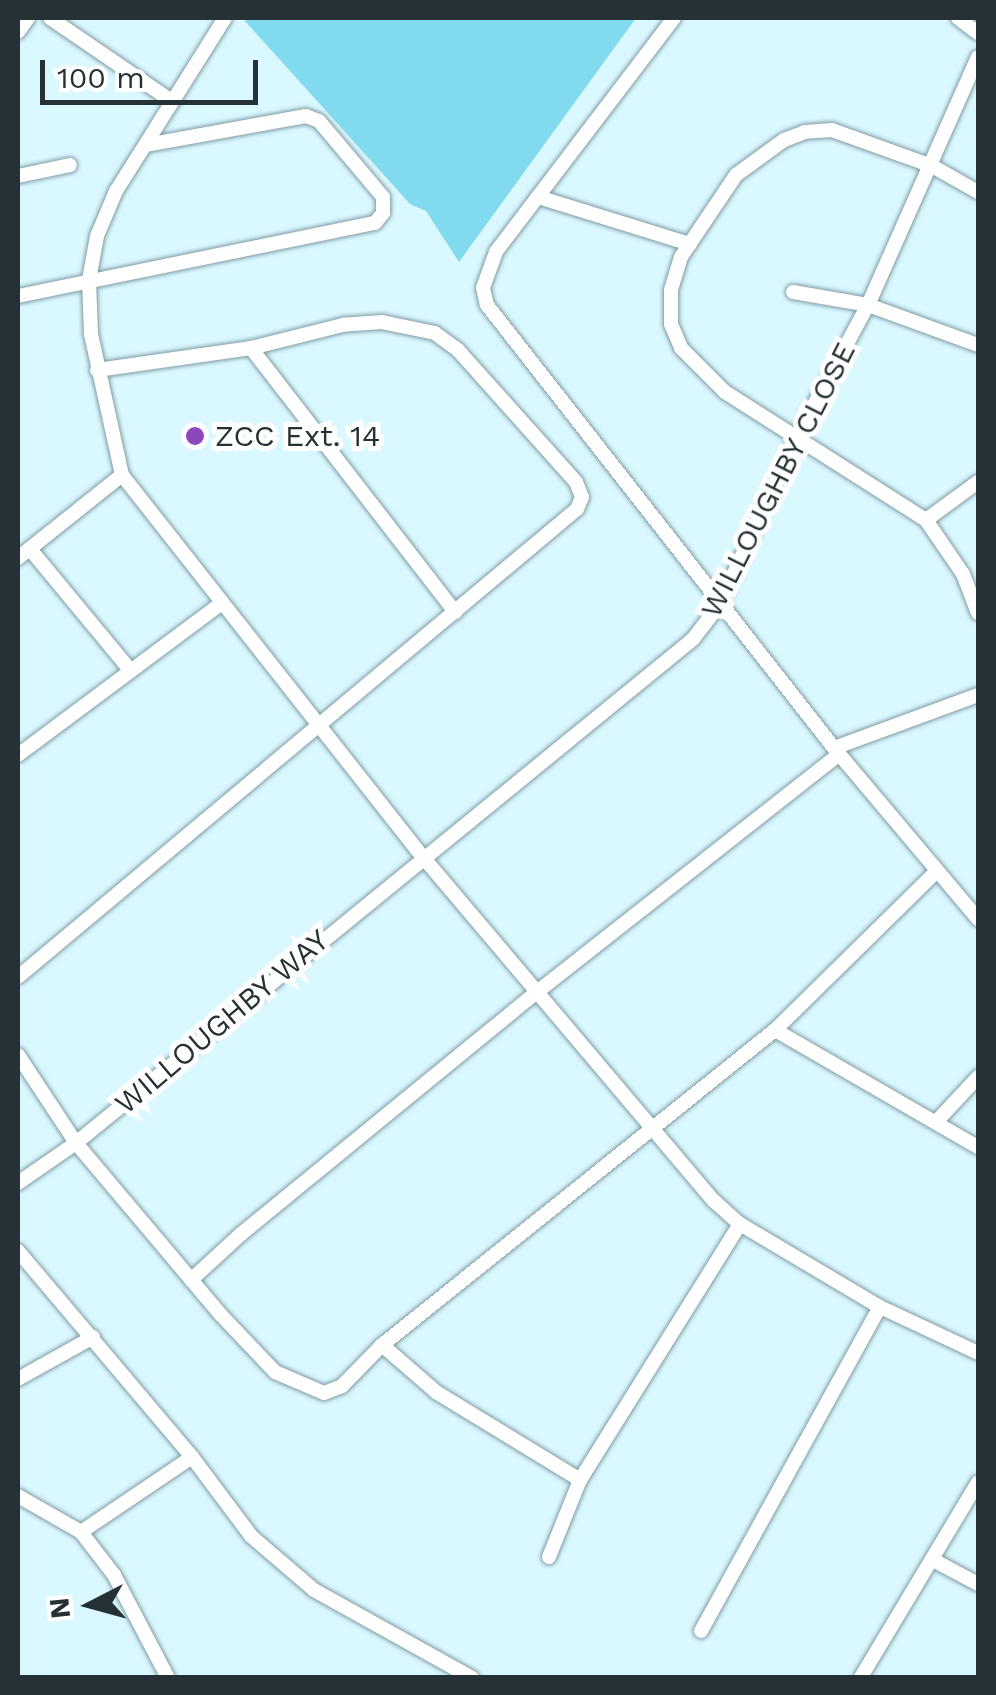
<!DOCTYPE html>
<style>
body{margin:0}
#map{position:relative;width:996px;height:1695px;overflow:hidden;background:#daf8ff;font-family:"Work Sans",sans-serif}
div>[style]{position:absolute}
.green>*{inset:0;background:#82daee}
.roads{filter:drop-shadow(0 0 2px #809ca3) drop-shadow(0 0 2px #809ca3)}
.minor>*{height:14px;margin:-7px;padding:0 7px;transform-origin:7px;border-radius:7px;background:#fff}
.dots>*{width:28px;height:28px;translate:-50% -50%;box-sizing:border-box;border:5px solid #fff;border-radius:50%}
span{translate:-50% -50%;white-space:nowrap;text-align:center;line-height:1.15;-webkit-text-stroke:10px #fff;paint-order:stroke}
.poi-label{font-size:30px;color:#253134}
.left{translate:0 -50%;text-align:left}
.street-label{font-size:30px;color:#253134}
.frame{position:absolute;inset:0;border:20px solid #253134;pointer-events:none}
.north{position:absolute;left:40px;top:1555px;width:100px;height:100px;-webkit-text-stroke:8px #fff;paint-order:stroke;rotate:264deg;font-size:28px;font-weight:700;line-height:40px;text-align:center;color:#253134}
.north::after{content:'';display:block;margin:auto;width:35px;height:45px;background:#253134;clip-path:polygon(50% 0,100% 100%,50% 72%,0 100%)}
.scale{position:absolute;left:40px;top:60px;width:218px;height:45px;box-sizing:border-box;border:5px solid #253134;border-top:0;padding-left:12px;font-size:30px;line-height:35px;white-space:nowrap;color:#253134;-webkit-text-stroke:8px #fff;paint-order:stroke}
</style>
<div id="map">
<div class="green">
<i style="clip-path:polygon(247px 18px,636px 18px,459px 262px,426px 211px,410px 204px,245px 21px)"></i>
</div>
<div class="roads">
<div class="minor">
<i style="left:50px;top:18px;width:145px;rotate:34.3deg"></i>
<i style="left:225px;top:18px;width:204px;rotate:122.2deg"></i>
<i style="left:116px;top:191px;width:49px;rotate:112.9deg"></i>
<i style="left:97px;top:236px;width:45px;rotate:100.3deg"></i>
<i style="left:89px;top:280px;width:54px;rotate:87.9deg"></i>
<i style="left:91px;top:334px;width:144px;rotate:77.6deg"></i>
<i style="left:122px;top:475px;width:486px;rotate:51.8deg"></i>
<i style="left:423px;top:857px;width:449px;rotate:49.8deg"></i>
<i style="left:713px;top:1200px;width:36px;rotate:42deg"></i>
<i style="left:740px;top:1224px;width:163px;rotate:30.7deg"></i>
<i style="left:880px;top:1307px;width:108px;rotate:25.1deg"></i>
<i style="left:674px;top:18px;width:294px;rotate:127.3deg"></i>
<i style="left:496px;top:252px;width:38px;rotate:110deg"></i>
<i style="left:483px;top:288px;width:17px;rotate:77deg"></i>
<i style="left:487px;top:305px;width:563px;rotate:51.93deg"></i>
<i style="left:834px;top:748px;width:224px;rotate:49.9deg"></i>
<i style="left:958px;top:18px;width:25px;rotate:37deg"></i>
<i style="left:18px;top:32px;width:17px;rotate:-54deg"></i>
<i style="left:18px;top:176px;width:53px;rotate:-11.9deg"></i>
<i style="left:978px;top:192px;width:53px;rotate:-150.5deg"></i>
<i style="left:932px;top:166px;width:106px;rotate:-160.2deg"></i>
<i style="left:832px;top:130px;width:27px;rotate:176deg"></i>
<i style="left:805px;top:132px;width:22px;rotate:159deg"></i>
<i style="left:784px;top:140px;width:59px;rotate:143.9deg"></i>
<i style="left:736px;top:175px;width:99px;rotate:123.9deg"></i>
<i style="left:681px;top:257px;width:34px;rotate:107deg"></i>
<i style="left:671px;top:290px;width:34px;rotate:90deg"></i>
<i style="left:671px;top:324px;width:26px;rotate:67deg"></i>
<i style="left:681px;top:348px;width:62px;rotate:45deg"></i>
<i style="left:725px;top:392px;width:238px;rotate:32.5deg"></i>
<i style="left:926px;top:520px;width:65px;rotate:55.6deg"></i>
<i style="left:963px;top:574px;width:42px;rotate:69deg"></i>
<i style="left:538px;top:197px;width:159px;rotate:17.2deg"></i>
<i style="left:793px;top:292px;width:76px;rotate:9.8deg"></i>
<i style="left:868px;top:305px;width:117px;rotate:20deg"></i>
<i style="left:18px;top:296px;width:364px;rotate:-11.6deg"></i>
<i style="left:375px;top:223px;width:13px;rotate:-51deg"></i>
<i style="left:383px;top:213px;width:16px;rotate:-90deg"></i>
<i style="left:383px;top:197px;width:99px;rotate:-130.1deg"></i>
<i style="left:319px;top:121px;width:14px;rotate:-159deg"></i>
<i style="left:306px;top:116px;width:162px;rotate:169.7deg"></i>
<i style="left:97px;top:370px;width:156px;rotate:-8.1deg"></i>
<i style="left:251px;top:348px;width:334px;rotate:52.3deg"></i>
<i style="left:926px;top:520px;width:64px;rotate:-36.2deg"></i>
<i style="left:30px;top:549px;width:158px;rotate:50.4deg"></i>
<i style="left:18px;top:558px;width:133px;rotate:-38.6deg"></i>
<i style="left:834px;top:748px;width:153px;rotate:-20.2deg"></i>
<i style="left:18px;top:755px;width:254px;rotate:-36.7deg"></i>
<i style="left:18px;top:977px;width:729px;rotate:-39.94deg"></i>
<i style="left:577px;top:509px;width:13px;rotate:-67deg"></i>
<i style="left:582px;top:497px;width:16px;rotate:-112deg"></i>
<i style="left:576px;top:482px;width:177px;rotate:-131.8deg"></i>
<i style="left:458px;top:350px;width:29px;rotate:-144deg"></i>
<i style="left:435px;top:333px;width:54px;rotate:-168.3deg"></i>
<i style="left:382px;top:322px;width:39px;rotate:176deg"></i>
<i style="left:343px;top:325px;width:95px;rotate:166deg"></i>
<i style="left:775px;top:1030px;width:234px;rotate:30deg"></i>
<i style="left:18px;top:1055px;width:105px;rotate:56.6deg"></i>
<i style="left:76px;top:1143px;width:225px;rotate:49.9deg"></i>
<i style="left:221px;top:1315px;width:79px;rotate:46.5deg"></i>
<i style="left:275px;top:1372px;width:53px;rotate:23.2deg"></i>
<i style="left:324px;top:1393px;width:19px;rotate:-21deg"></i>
<i style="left:342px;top:1386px;width:57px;rotate:-45.7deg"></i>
<i style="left:382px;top:1345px;width:504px;rotate:-38.71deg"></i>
<i style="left:775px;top:1030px;width:227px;rotate:-44.5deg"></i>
<i style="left:936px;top:1122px;width:62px;rotate:-47deg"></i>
<i style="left:18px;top:1183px;width:70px;rotate:-34.6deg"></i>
<i style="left:76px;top:1143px;width:797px;rotate:-39.24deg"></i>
<i style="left:693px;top:639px;width:44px;rotate:-52.4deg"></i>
<i style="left:720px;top:604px;width:183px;rotate:-65.4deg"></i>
<i style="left:796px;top:438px;width:151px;rotate:-61.6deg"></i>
<i style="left:868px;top:305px;width:271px;rotate:-66.1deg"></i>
<i style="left:18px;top:1251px;width:270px;rotate:49.8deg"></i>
<i style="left:192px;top:1457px;width:99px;rotate:53.2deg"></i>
<i style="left:251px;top:1536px;width:83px;rotate:40.6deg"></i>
<i style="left:314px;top:1590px;width:181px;rotate:29.1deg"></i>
<i style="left:191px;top:1280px;width:68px;rotate:-42.6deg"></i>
<i style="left:241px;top:1234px;width:382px;rotate:-39.3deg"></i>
<i style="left:537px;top:992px;width:385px;rotate:-38.2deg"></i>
<i style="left:382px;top:1345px;width:72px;rotate:41deg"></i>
<i style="left:436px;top:1392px;width:169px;rotate:31.4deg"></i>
<i style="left:18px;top:1379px;width:86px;rotate:-29.2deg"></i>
<i style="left:18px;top:1496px;width:73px;rotate:29.7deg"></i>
<i style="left:81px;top:1532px;width:54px;rotate:52.5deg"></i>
<i style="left:114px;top:1575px;width:116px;rotate:62.3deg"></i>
<i style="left:81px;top:1532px;width:134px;rotate:-34deg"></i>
<i style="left:549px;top:1557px;width:83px;rotate:-68.1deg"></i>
<i style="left:580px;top:1480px;width:302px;rotate:-58deg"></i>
<i style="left:935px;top:1561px;width:49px;rotate:28.1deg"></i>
<i style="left:701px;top:1631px;width:370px;rotate:-61.1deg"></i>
<i style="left:861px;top:1677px;width:227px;rotate:-59deg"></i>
</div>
</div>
<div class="dots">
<i style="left:195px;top:436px;background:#8d47bb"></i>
</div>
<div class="poi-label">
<span class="left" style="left:215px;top:436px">ZCC Ext. 14</span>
</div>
<div class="street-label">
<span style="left:778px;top:480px;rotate:-63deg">WILLOUGHBY CLOSE</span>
<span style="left:222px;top:1022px;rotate:-40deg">WILLOUGHBY WAY</span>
</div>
<div class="frame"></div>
<div class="north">N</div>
<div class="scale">100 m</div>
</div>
